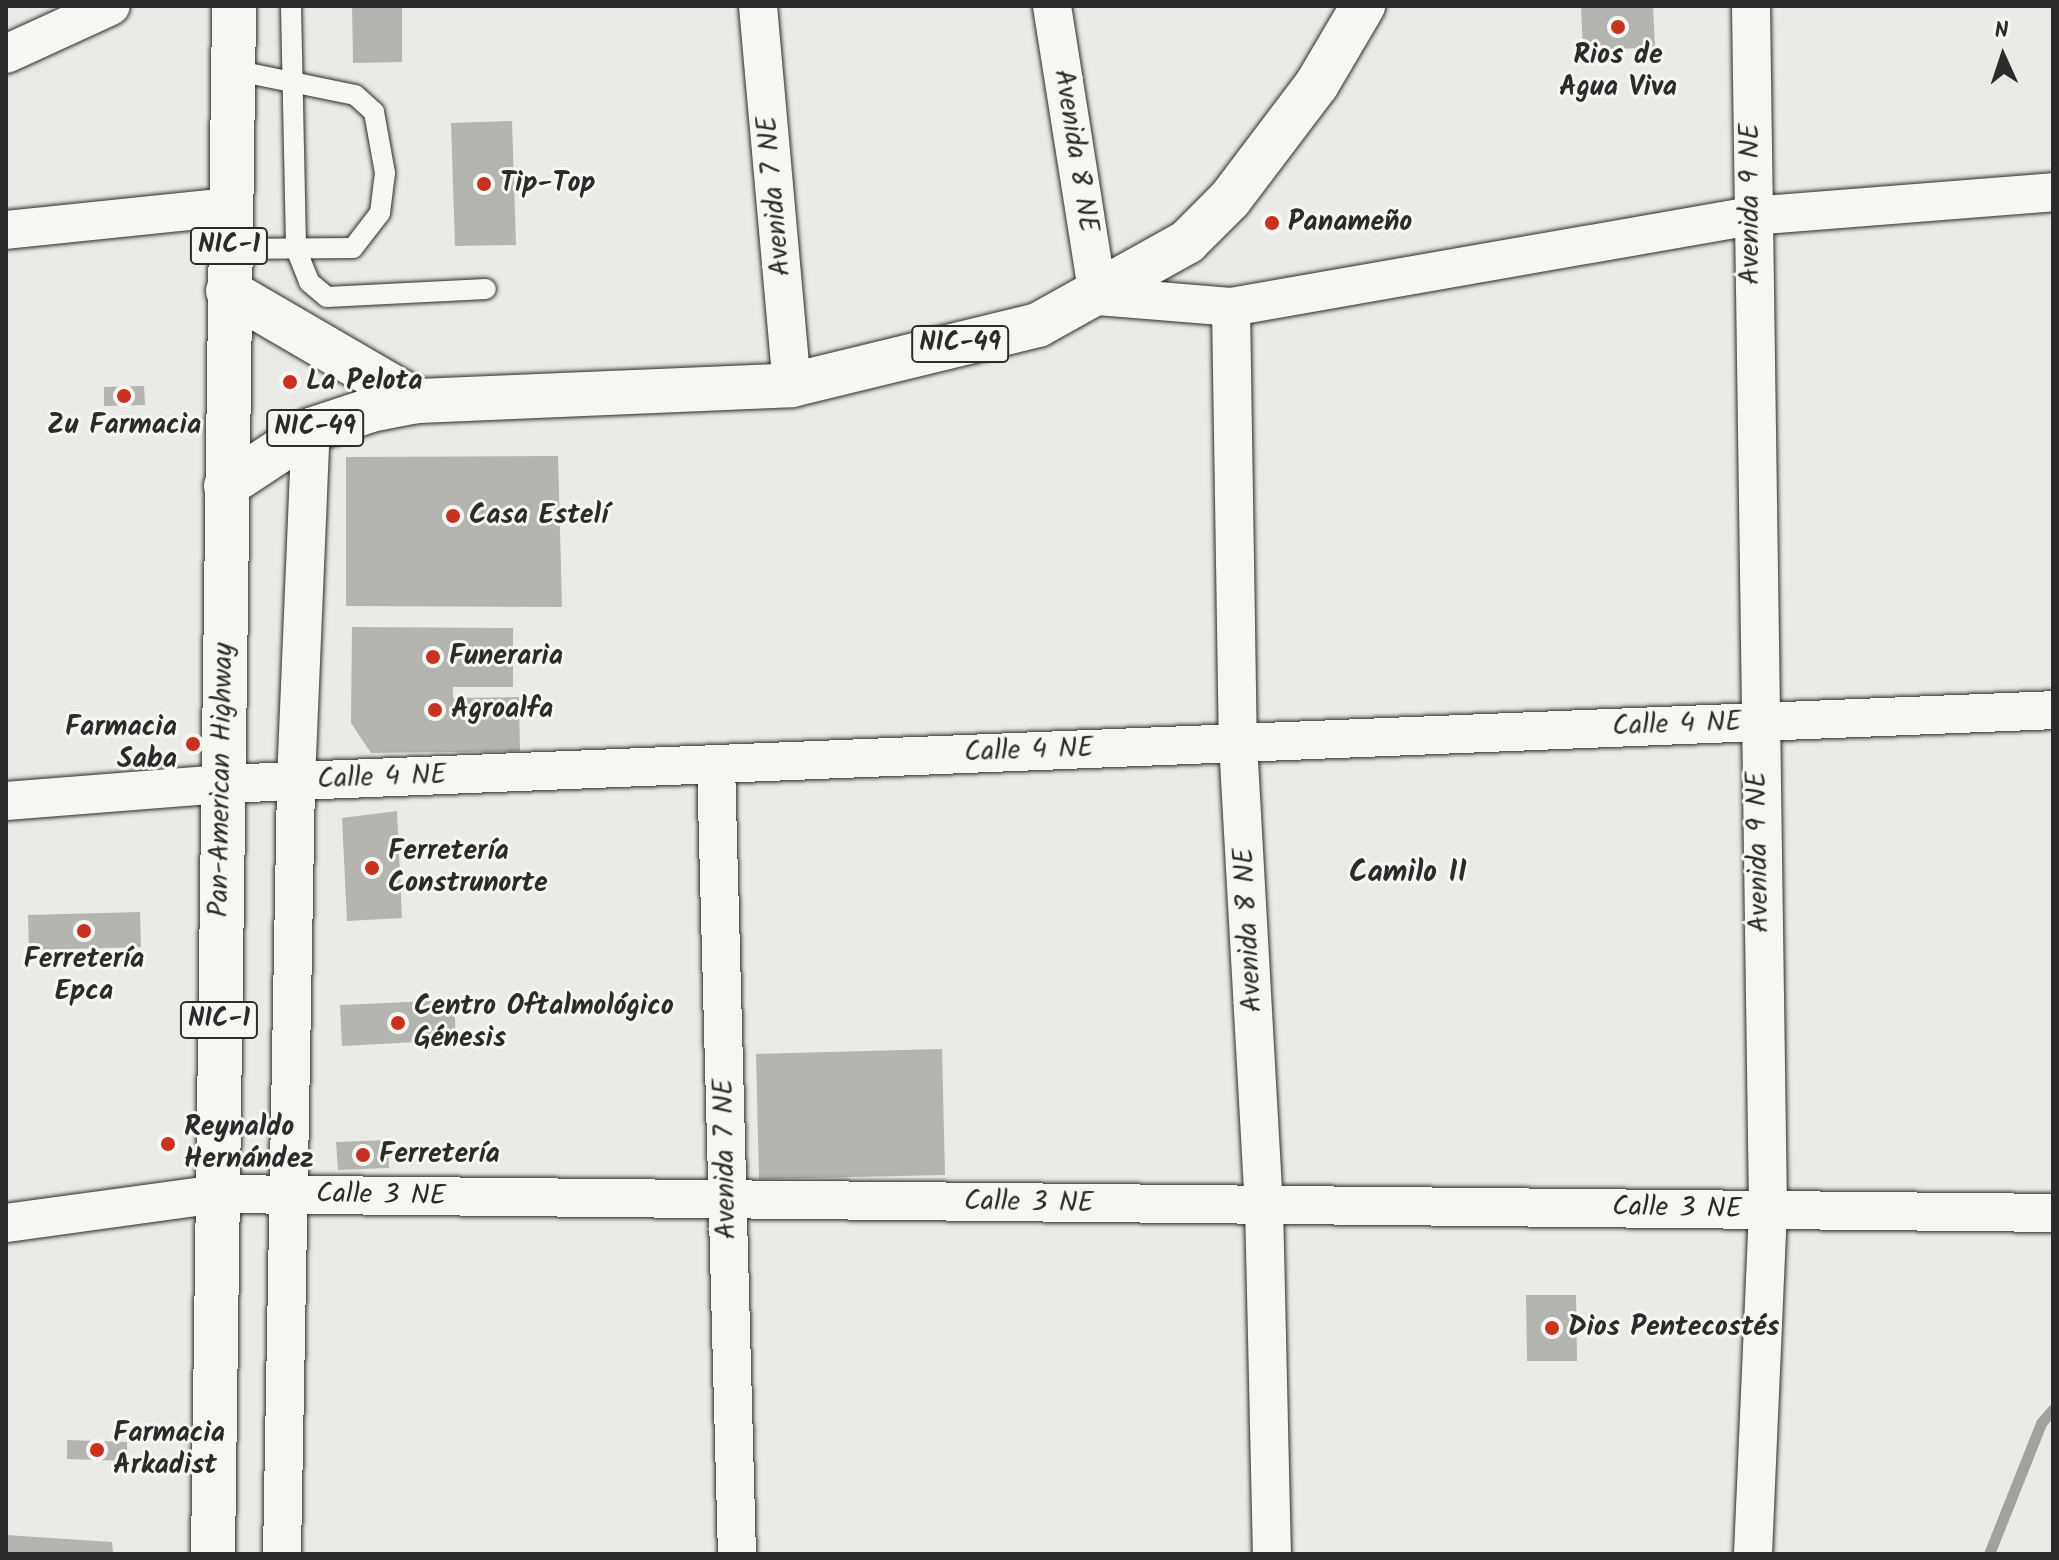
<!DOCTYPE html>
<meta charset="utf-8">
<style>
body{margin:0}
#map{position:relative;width:2059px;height:1560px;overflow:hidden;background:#eaeae6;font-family:Kalam,sans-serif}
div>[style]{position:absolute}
.stream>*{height:11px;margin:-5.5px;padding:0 5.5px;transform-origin:5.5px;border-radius:5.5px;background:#a1a19e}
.building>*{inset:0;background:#b4b4b1}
.roads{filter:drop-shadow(0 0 2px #2b2b2b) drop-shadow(0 0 2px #2b2b2b)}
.lane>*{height:20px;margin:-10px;padding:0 10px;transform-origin:10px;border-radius:10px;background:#f6f6f2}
.street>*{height:38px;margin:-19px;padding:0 19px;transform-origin:19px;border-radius:19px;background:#f6f6f2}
.primary>*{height:44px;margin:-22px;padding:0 22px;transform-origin:22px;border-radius:22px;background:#f6f6f2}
.highway>*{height:44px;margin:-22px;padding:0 22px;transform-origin:22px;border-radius:22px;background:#f6f6f2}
.dots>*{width:22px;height:22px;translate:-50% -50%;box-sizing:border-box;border:4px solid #f6f6f2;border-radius:50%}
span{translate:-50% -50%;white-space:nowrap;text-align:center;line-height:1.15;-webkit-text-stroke:6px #f6f6f2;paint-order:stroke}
.shield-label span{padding:2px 6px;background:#f6f6f2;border:2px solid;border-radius:6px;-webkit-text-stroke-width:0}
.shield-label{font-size:26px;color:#2b2b2b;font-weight:700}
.poi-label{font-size:28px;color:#2b2b2b;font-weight:700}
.left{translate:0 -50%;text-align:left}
.right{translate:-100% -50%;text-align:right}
.street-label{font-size:28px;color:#2b2b2b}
.neighbourhood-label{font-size:30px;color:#2b2b2b;font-weight:700}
.frame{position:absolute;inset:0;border:8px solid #2b2b2b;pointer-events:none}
.north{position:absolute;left:1963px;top:16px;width:80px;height:80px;-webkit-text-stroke:6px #f6f6f2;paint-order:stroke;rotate:357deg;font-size:22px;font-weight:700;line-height:32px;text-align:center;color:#2b2b2b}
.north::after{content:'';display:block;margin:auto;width:28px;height:36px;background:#2b2b2b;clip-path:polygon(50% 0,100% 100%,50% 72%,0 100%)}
</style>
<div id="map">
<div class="stream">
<i style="left:1989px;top:1554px;width:141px;rotate:-68.3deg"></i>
<i style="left:2041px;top:1423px;width:18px;rotate:-49deg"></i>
</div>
<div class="building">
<i style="clip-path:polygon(352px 6px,402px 6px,402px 62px,353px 63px)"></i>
<i style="clip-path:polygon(1581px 6px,1653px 6px,1655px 47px,1583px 51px)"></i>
<i style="clip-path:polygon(512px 121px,516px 245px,455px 246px,451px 123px)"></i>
<i style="clip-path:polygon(144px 386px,145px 405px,104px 406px,104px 387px)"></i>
<i style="clip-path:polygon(558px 456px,562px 607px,346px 606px,346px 457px)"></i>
<i style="clip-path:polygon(352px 627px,513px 628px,513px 687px,453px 687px,453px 698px,519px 697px,520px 751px,371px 753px,351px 723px)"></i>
<i style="clip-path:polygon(397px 811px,402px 918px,347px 921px,342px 818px)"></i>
<i style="clip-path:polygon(140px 912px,141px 947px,29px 950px,28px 915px)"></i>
<i style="clip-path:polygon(454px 1000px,456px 1040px,342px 1046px,340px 1005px)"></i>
<i style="clip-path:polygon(942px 1049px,945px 1175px,759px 1179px,756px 1054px)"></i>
<i style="clip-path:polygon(388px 1140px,389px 1168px,338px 1170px,336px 1142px)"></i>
<i style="clip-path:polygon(1526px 1295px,1576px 1295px,1577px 1361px,1527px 1361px)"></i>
<i style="clip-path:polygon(67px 1440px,127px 1442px,127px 1461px,67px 1459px)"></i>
<i style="clip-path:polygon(6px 1535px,112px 1542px,113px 1554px,6px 1554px)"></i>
</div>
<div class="roads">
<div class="lane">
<i style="left:291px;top:6px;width:243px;rotate:88.8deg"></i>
<i style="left:296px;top:249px;width:35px;rotate:68deg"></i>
<i style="left:309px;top:282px;width:23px;rotate:40deg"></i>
<i style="left:327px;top:297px;width:159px;rotate:-2.9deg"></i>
<i style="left:229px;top:249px;width:124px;rotate:-0.5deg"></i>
<i style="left:353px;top:248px;width:44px;rotate:-52.4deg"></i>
<i style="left:380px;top:213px;width:40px;rotate:-82.9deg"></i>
<i style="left:385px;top:173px;width:62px;rotate:-100.2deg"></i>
<i style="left:374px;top:112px;width:25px;rotate:-138deg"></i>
<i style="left:355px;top:95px;width:125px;rotate:-168.4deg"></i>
</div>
<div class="street">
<i style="left:758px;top:6px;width:381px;rotate:84.9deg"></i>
<i style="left:1052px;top:6px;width:294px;rotate:81deg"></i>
<i style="left:1098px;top:296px;width:133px;rotate:4.7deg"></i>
<i style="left:1231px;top:307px;width:528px;rotate:-9.93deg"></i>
<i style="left:1751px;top:216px;width:303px;rotate:-4.5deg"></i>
<i style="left:1751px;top:6px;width:1204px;rotate:89.19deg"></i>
<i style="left:1768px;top:1210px;width:344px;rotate:92.5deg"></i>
<i style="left:6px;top:54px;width:115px;rotate:-24.6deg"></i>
<i style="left:6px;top:230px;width:225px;rotate:-5.9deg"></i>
<i style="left:1231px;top:307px;width:436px;rotate:89.1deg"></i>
<i style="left:1238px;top:743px;width:463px;rotate:86.8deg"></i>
<i style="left:1264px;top:1205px;width:349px;rotate:88.7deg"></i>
<i style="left:716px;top:764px;width:790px;rotate:88.48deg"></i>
<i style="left:6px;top:801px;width:217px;rotate:-4.5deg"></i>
<i style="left:222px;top:784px;width:1832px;rotate:-2.31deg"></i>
<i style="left:6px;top:1223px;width:213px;rotate:-7.8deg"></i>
<i style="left:217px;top:1194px;width:1836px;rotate:0.59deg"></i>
<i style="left:282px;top:1554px;width:773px;rotate:-88.96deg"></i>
<i style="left:296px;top:781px;width:351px;rotate:-87.6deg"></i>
</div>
<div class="primary">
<i style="left:228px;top:291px;width:219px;rotate:30.2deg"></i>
<i style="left:226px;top:486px;width:102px;rotate:-33.4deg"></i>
<i style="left:311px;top:430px;width:63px;rotate:-18.4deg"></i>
<i style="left:371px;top:410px;width:47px;rotate:-11.1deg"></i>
<i style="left:417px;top:401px;width:375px;rotate:-2.4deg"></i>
<i style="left:792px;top:385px;width:253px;rotate:-13.7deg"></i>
<i style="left:1038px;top:325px;width:171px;rotate:-29.1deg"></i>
<i style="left:1187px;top:242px;width:61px;rotate:-45deg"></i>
<i style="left:1230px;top:199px;width:144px;rotate:-52.9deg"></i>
<i style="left:1317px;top:84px;width:91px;rotate:-59.5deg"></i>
</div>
<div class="highway">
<i style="left:213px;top:1554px;width:1548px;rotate:-89.22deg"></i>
</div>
</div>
<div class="dots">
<i style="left:1618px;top:27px;background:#c8321e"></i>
<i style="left:484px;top:184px;background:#c8321e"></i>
<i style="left:1272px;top:223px;background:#c8321e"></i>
<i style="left:290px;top:382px;background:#c8321e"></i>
<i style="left:124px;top:396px;background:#c8321e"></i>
<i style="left:453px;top:516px;background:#c8321e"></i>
<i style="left:433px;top:657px;background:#c8321e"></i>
<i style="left:435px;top:710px;background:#c8321e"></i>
<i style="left:193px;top:744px;background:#c8321e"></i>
<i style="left:372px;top:868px;background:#c8321e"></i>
<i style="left:84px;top:931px;background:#c8321e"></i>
<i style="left:398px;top:1023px;background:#c8321e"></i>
<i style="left:168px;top:1144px;background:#c8321e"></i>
<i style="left:363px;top:1155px;background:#c8321e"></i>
<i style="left:1552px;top:1328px;background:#c8321e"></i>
<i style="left:97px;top:1450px;background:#c8321e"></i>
</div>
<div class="shield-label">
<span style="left:229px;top:246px">NIC-1</span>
<span style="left:960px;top:344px">NIC-49</span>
<span style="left:315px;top:428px">NIC-49</span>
<span style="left:219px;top:1020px">NIC-1</span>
</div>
<div class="poi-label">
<span style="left:1618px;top:72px">Rios de<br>Agua Viva</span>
<span class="left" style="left:500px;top:184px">Tip-Top</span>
<span class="left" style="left:1288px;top:223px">Panameño</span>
<span class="left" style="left:306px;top:382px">La Pelota</span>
<span style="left:124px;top:426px">Zu Farmacia</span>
<span class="left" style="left:469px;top:516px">Casa Estelí</span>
<span class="left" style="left:449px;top:657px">Funeraria</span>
<span class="left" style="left:451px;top:710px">Agroalfa</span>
<span class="right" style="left:177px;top:744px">Farmacia<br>Saba</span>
<span class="left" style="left:388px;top:868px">Ferretería<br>Construnorte</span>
<span style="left:84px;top:976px">Ferretería<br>Epca</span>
<span class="left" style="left:414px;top:1023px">Centro Oftalmológico<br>Génesis</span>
<span class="left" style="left:184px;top:1144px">Reynaldo<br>Hernández</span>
<span class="left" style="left:379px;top:1155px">Ferretería</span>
<span class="left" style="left:1568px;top:1328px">Dios Pentecostés</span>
<span class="left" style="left:113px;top:1450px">Farmacia<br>Arkadist</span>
</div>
<div class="street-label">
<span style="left:1075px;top:151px;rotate:81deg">Avenida 8 NE</span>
<span style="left:775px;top:196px;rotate:-95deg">Avenida 7 NE</span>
<span style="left:1751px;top:204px;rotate:-90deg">Avenida 9 NE</span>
<span style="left:1677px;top:725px;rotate:-2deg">Calle 4 NE</span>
<span style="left:1029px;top:751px;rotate:-2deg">Calle 4 NE</span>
<span style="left:382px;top:778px;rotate:-2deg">Calle 4 NE</span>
<span style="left:222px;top:780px;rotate:-89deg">Pan-American Highway</span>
<span style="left:1759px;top:852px;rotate:-91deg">Avenida 9 NE</span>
<span style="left:1249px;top:930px;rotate:-93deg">Avenida 8 NE</span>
<span style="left:726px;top:1159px;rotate:-91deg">Avenida 7 NE</span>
<span style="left:381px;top:1196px;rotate:1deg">Calle 3 NE</span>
<span style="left:1029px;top:1203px;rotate:1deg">Calle 3 NE</span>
<span style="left:1677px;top:1209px;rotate:1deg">Calle 3 NE</span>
</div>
<div class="neighbourhood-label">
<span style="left:1408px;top:873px">Camilo II</span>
</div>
<div class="frame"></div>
<div class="north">N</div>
</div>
